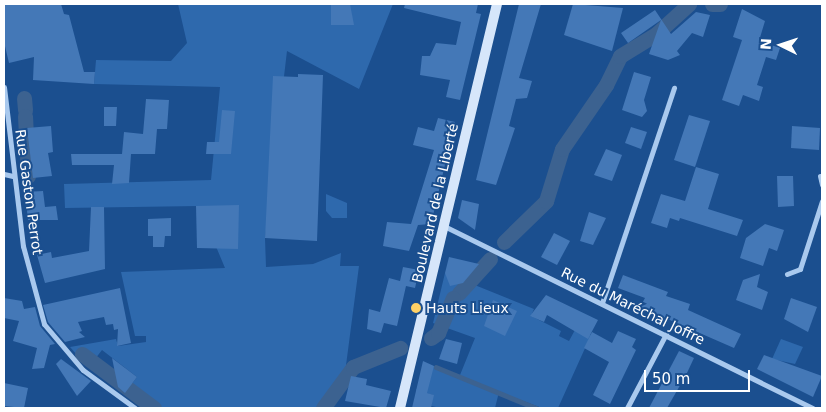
<!DOCTYPE html>
<meta charset="utf-8">
<style>
body{margin:0}
#map{position:relative;width:826px;height:412px;overflow:hidden;background:#1b4f8f;font-family:"DejaVu Sans",sans-serif}
div>[style]{position:absolute}
.green>*{inset:0;background:#2e69ad}
.stream>*{height:4.5px;margin:-2.25px;padding:0 2.25px;transform-origin:2.25px;border-radius:2.25px;background:#3c6290}
.canal>*{height:15px;margin:-7.5px;padding:0 7.5px;transform-origin:7.5px;border-radius:7.5px;background:#3c6290}
.building>*{inset:0;background:#4478b7}
.street>*{height:5px;margin:-2.5px;padding:0 2.5px;transform-origin:2.5px;border-radius:2.5px;background:#a9c9ee}
.secondary>*{height:10px;margin:-5px;padding:0 5px;transform-origin:5px;border-radius:5px;background:#d6e6fa}
.dots>*{width:14px;height:14px;translate:-50% -50%;box-sizing:border-box;border:2px solid #1b4f8f;border-radius:50%}
span{translate:-50% -50%;white-space:nowrap;text-align:center;line-height:1.15;-webkit-text-stroke:4px #1b4f8f;paint-order:stroke}
.street-label{font-size:14px;color:#fff}
.poi-label{font-size:14px;color:#fff}
.left{translate:0 -50%;text-align:left}
.frame{position:absolute;inset:0;border:5px solid #fff;pointer-events:none}
.north{position:absolute;left:756px;top:20px;width:50px;height:50px;-webkit-text-stroke:4px #1b4f8f;paint-order:stroke;rotate:274deg;font-size:14px;font-weight:700;line-height:20px;text-align:center;color:#fff}
.north::after{content:'';display:block;margin:auto;width:18px;height:22px;background:#fff;clip-path:polygon(50% 0,100% 100%,50% 72%,0 100%)}
.scale{position:absolute;left:644px;top:370px;width:106px;height:22px;box-sizing:border-box;border:2px solid #fff;border-top:0;padding-left:6px;font-size:15px;line-height:18px;white-space:nowrap;color:#fff;-webkit-text-stroke:4px #1b4f8f;paint-order:stroke}
</style>
<div id="map">
<div class="green">
<i style="clip-path:polygon(178px 4px,393px 4px,359px 89px,287px 51px,265px 238px,266px 267px,313px 264px,341px 253px,340px 266px,359px 266px,345px 373px,319px 408px,161px 408px,131px 385px,137px 377px,102px 350px,95px 359px,87px 353px,77px 355px,70px 347px,116px 339px,118px 346px,146px 342px,146px 336px,135px 336px,121px 272px,225px 268px,199px 206px,65px 208px,64px 184px,211px 180px,220px 87px,94px 84px,96px 60px,171px 61px,187px 43px)"></i>
<i style="clip-path:polygon(326px 194px,347px 203px,347px 218px,332px 218px,326px 211px)"></i>
<i style="clip-path:polygon(445px 273px,534px 309px,531px 316px,561px 331px,559px 336px,569px 341px,576px 328px,591px 335px,558px 408px,542px 408px,499px 392px,495px 408px,441px 408px,431px 406px,433px 395px,416px 390px,434px 366px,460px 375px,475px 338px,433px 323px)"></i>
<i style="clip-path:polygon(781px 339px,803px 347px,795px 364px,772px 359px)"></i>
</div>
<div class="stream">
<i style="left:436px;top:367px;width:108px;rotate:22.3deg"></i>
</div>
<div class="canal">
<i style="left:712px;top:4px;width:8px"></i>
<i style="left:24px;top:98px;width:12px;rotate:85deg"></i>
<i style="left:25px;top:116px;width:60px;rotate:87.1deg"></i>
<i style="left:504px;top:242px;width:59px;rotate:-44.3deg"></i>
<i style="left:546px;top:201px;width:54px;rotate:-72.9deg"></i>
<i style="left:562px;top:149px;width:78px;rotate:-55.5deg"></i>
<i style="left:606px;top:85px;width:32px;rotate:-64deg"></i>
<i style="left:620px;top:56px;width:42px;rotate:-31.4deg"></i>
<i style="left:656px;top:34px;width:45px;rotate:-42.3deg"></i>
<i style="left:459px;top:293px;width:46px;rotate:-47.6deg"></i>
<i style="left:431px;top:338px;width:9px;rotate:-36deg"></i>
<i style="left:438px;top:333px;width:38px;rotate:-67deg"></i>
<i style="left:82px;top:354px;width:90px;rotate:36.9deg"></i>
<i style="left:323px;top:408px;width:51px;rotate:-53.8deg"></i>
<i style="left:353px;top:367px;width:51px;rotate:-22deg"></i>
</div>
<div class="building">
<i style="clip-path:polygon(4px 4px,61px 4px,64px 14px,69px 15px,84px 72px,95px 72px,94px 84px,33px 80px,34px 57px,9px 63px,4px 42px)"></i>
<i style="clip-path:polygon(331px 4px,350px 4px,354px 25px,331px 25px)"></i>
<i style="clip-path:polygon(405px 4px,478px 4px,476px 13px,481px 14px,460px 100px,446px 97px,450px 80px,420px 75px,422px 56px,430px 56px,436px 43px,456px 45px,461px 22px,404px 8px)"></i>
<i style="clip-path:polygon(519px 4px,541px 4px,519px 78px,532px 81px,527px 98px,516px 99px,509px 126px,515px 128px,496px 185px,476px 180px)"></i>
<i style="clip-path:polygon(573px 4px,623px 8px,612px 51px,564px 35px)"></i>
<i style="clip-path:polygon(742px 9px,765px 21px,759px 41px,780px 48px,776px 60px,766px 57px,757px 85px,763px 87px,759px 101px,743px 95px,739px 106px,722px 100px,742px 40px,733px 37px)"></i>
<i style="clip-path:polygon(655px 10px,671px 34px,696px 12px,710px 15px,703px 37px,692px 33px,677px 51px,680px 55px,668px 60px,649px 54px,661px 20px,628px 43px,621px 33px)"></i>
<i style="clip-path:polygon(634px 72px,651px 77px,644px 100px,647px 111px,642px 117px,622px 110px)"></i>
<i style="clip-path:polygon(298px 74px,323px 75px,317px 241px,265px 238px,273px 76px,298px 77px)"></i>
<i style="clip-path:polygon(146px 99px,169px 100px,167px 129px,157px 129px,155px 154px,131px 154px,129px 183px,112px 184px,114px 165px,72px 165px,71px 154px,122px 154px,124px 132px,143px 134px)"></i>
<i style="clip-path:polygon(104px 107px,117px 107px,116px 126px,104px 126px)"></i>
<i style="clip-path:polygon(222px 110px,235px 111px,231px 154px,206px 154px,207px 142px,219px 142px)"></i>
<i style="clip-path:polygon(689px 115px,710px 121px,695px 167px,674px 160px)"></i>
<i style="clip-path:polygon(438px 118px,455px 122px,431px 224px,418px 225px,409px 251px,383px 246px,387px 222px,411px 224px,434px 150px,413px 145px,418px 127px,434px 131px)"></i>
<i style="clip-path:polygon(51px 126px,53px 152px,48px 153px,52px 176px,33px 178px,27px 128px)"></i>
<i style="clip-path:polygon(792px 126px,820px 128px,819px 150px,791px 148px)"></i>
<i style="clip-path:polygon(631px 127px,647px 132px,641px 149px,625px 143px)"></i>
<i style="clip-path:polygon(606px 149px,622px 155px,612px 181px,594px 175px)"></i>
<i style="clip-path:polygon(696px 167px,719px 174px,708px 209px,743px 220px,737px 236px,680px 218px,679px 221px,670px 218px,667px 228px,651px 223px,661px 194px,685px 201px)"></i>
<i style="clip-path:polygon(777px 176px,793px 176px,794px 206px,778px 207px)"></i>
<i style="clip-path:polygon(43px 191px,45px 207px,56px 206px,58px 220px,28px 220px,25px 192px)"></i>
<i style="clip-path:polygon(462px 200px,479px 204px,475px 230px,458px 218px)"></i>
<i style="clip-path:polygon(239px 205px,238px 249px,197px 248px,196px 206px)"></i>
<i style="clip-path:polygon(91px 207px,104px 207px,105px 269px,45px 283px,37px 255px,51px 252px,52px 258px,89px 251px)"></i>
<i style="clip-path:polygon(589px 212px,606px 218px,593px 245px,580px 241px)"></i>
<i style="clip-path:polygon(171px 218px,171px 236px,165px 236px,164px 247px,153px 247px,153px 236px,148px 236px,148px 219px)"></i>
<i style="clip-path:polygon(765px 224px,784px 230px,777px 251px,769px 248px,763px 266px,740px 258px,746px 238px)"></i>
<i style="clip-path:polygon(554px 233px,570px 241px,557px 265px,541px 257px)"></i>
<i style="clip-path:polygon(449px 257px,479px 264px,463px 283px,450px 286px,445px 273px)"></i>
<i style="clip-path:polygon(403px 267px,419px 270px,415px 288px,406px 286px,397px 326px,384px 323px,381px 333px,367px 329px,369px 309px,380px 312px,389px 278px,400px 281px)"></i>
<i style="clip-path:polygon(760px 274px,757px 287px,768px 292px,762px 310px,736px 300px,743px 280px)"></i>
<i style="clip-path:polygon(623px 275px,668px 292px,666px 296px,690px 304px,688px 310px,741px 334px,734px 348px,640px 307px,645px 298px,618px 288px)"></i>
<i style="clip-path:polygon(120px 288px,131px 343px,117px 346px,118px 329px,114px 330px,113px 324px,106px 325px,104px 317px,78px 322px,82px 331px,79px 332px,85px 337px,65px 342px,48px 322px,43px 305px)"></i>
<i style="clip-path:polygon(546px 295px,598px 320px,588px 339px,547px 315px,544px 322px,530px 316px)"></i>
<i style="clip-path:polygon(4px 298px,22px 301px,24px 309px,35px 307px,40px 326px,55px 344px,50px 345px,44px 368px,32px 369px,37px 348px,13px 341px,19px 321px,4px 318px)"></i>
<i style="clip-path:polygon(791px 298px,817px 307px,808px 332px,784px 319px)"></i>
<i style="clip-path:polygon(493px 300px,517px 311px,505px 336px,484px 326px)"></i>
<i style="clip-path:polygon(618px 331px,636px 339px,632px 347px,636px 350px,610px 404px,593px 395px,609px 362px,584px 348px,592px 332px,612px 343px)"></i>
<i style="clip-path:polygon(446px 339px,462px 343px,457px 364px,439px 359px)"></i>
<i style="clip-path:polygon(679px 351px,694px 358px,686px 375px,667px 408px,649px 408px)"></i>
<i style="clip-path:polygon(764px 355px,822px 376px,813px 397px,757px 369px)"></i>
<i style="clip-path:polygon(112px 358px,137px 377px,125px 393px,118px 387px)"></i>
<i style="clip-path:polygon(61px 359px,91px 381px,77px 396px,56px 364px)"></i>
<i style="clip-path:polygon(423px 361px,434px 366px,427px 393px,434px 395px,431px 408px,412px 408px)"></i>
<i style="clip-path:polygon(351px 376px,367px 379px,366px 385px,391px 391px,386px 408px,345px 401px)"></i>
<i style="clip-path:polygon(4px 383px,28px 388px,24px 408px,4px 406px)"></i>
</div>
<div class="street">
<i style="left:4px;top:87px;width:160px;rotate:83.2deg"></i>
<i style="left:23px;top:246px;width:81px;rotate:74.9deg"></i>
<i style="left:44px;top:324px;width:60px;rotate:49.7deg"></i>
<i style="left:83px;top:370px;width:64px;rotate:36.2deg"></i>
<i style="left:4px;top:174px;width:9px;rotate:13deg"></i>
<i style="left:820px;top:176px;width:9px;rotate:77deg"></i>
<i style="left:444px;top:226px;width:411px;rotate:26.3deg"></i>
<i style="left:787px;top:274px;width:14px;rotate:-21deg"></i>
<i style="left:800px;top:269px;width:71px;rotate:-72.1deg"></i>
<i style="left:602px;top:303px;width:227px;rotate:-71.5deg"></i>
<i style="left:627px;top:408px;width:84px;rotate:-62.2deg"></i>
</div>
<div class="secondary">
<i style="left:400px;top:408px;width:415px;rotate:-76.5deg"></i>
</div>
<div class="dots">
<i style="left:416px;top:308px;background:#ffd166"></i>
</div>
<div class="street-label">
<span style="left:29px;top:192px;rotate:82deg">Rue Gaston Perrot</span>
<span style="left:435px;top:203px;rotate:-77deg">Boulevard de la Liberté</span>
<span style="left:633px;top:306px;rotate:26deg">Rue du Maréchal Joffre</span>
</div>
<div class="poi-label">
<span class="left" style="left:426px;top:308px">Hauts Lieux</span>
</div>
<div class="frame"></div>
<div class="north">N</div>
<div class="scale">50 m</div>
</div>
